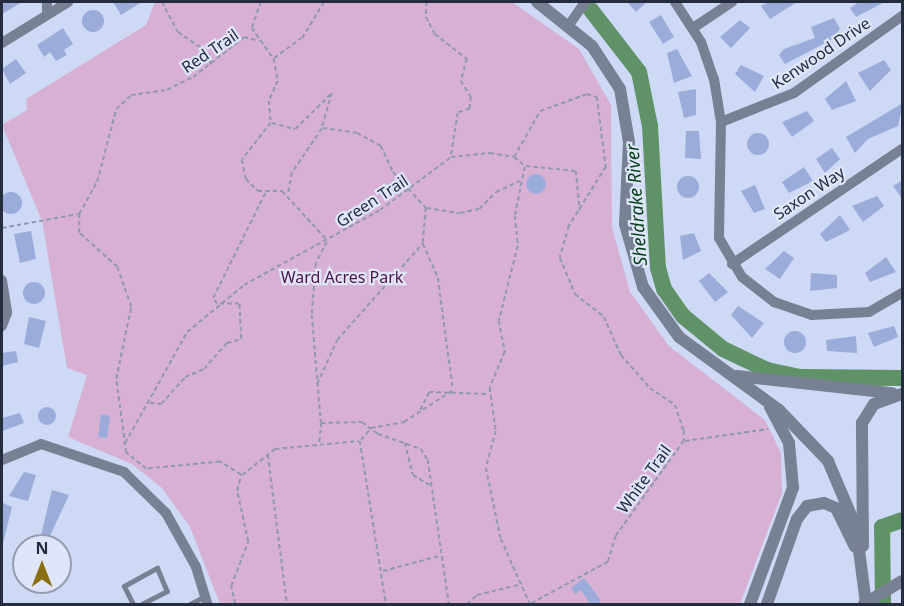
<!DOCTYPE html>
<style>
body{margin:0}
#map{position:relative;width:904px;height:606px;overflow:hidden;background:#ced9f6;font-family:"Noto Sans",sans-serif}
div>[style]{position:absolute}
.green>*{inset:0;background:#d7b0d4}
.river>*{height:16px;margin:-8px;padding:0 8px;transform-origin:8px;border-radius:8px;background:#609268}
.building>*{inset:0;background:#9bacda}
.round{border-radius:50%}
.path>*{height:1.5px;margin-top:-0.75px;transform-origin:0;background:repeating-linear-gradient(90deg,#8f99b2 0 4.5px,transparent 0 7.5px)}
.service>*{height:5px;margin:-2.5px;padding:0 2.5px;transform-origin:2.5px;border-radius:2.5px;background:#788093}
.minor>*{height:10px;margin:-5px;padding:0 5px;transform-origin:5px;border-radius:5px;background:#788093}
.tertiary>*{height:12px;margin:-6px;padding:0 6px;transform-origin:6px;border-radius:6px;background:#788093}
span{translate:-50% -50%;white-space:nowrap;text-align:center;line-height:1.15;-webkit-text-stroke:4.5px #dfe6fa;paint-order:stroke}
.street-label{font-size:16px;color:#252c3e}
.park-label{font-size:16px;color:#4d144b}
.water-label{font-size:18px;color:#003d14;font-style:italic}
.frame{position:absolute;inset:0;border:3px solid #252c3e;pointer-events:none}
.north{position:absolute;left:12px;top:534px;width:60px;height:60px;box-sizing:border-box;background:#dfe6fa;border:2px solid #959caf;border-radius:50%;rotate:0deg;font-size:16px;font-weight:700;line-height:24px;text-align:center;color:#252c3e}
.north::after{content:'';display:block;margin:auto;width:21px;height:27px;background:#8b6e10;clip-path:polygon(50% 0,100% 100%,50% 72%,0 100%)}
</style>
<div id="map">
<div class="green">
<i style="clip-path:polygon(155px 2px,512px 2px,579px 49px,611px 105px,612px 227px,630px 292px,669px 346px,765px 420px,781px 453px,782px 493px,740px 604px,220px 604px,190px 527px,162px 488px,132px 464px,68px 437px,87px 375px,67px 368px,42px 221px,2px 125px,27px 110px,26px 99px,146px 25px)"></i>
</div>
<div class="river">
<i style="left:591px;top:10px;width:78px;rotate:52.3deg"></i>
<i style="left:639px;top:72px;width:55px;rotate:78.5deg"></i>
<i style="left:650px;top:126px;width:142px;rotate:86.8deg"></i>
<i style="left:658px;top:268px;width:22px;rotate:74deg"></i>
<i style="left:664px;top:289px;width:33px;rotate:55deg"></i>
<i style="left:683px;top:316px;width:52px;rotate:39.5deg"></i>
<i style="left:723px;top:349px;width:49px;rotate:25.5deg"></i>
<i style="left:767px;top:370px;width:35px;rotate:12deg"></i>
<i style="left:801px;top:377px;width:101px;rotate:0.6deg"></i>
<i style="left:883px;top:604px;width:77px;rotate:-90.7deg"></i>
<i style="left:882px;top:527px;width:21px;rotate:-19deg"></i>
</div>
<div class="building">
<i style="clip-path:polygon(2px 2px,22px 2px,2px 14px)"></i>
<i style="clip-path:polygon(113px 2px,142px 2px,121px 15px)"></i>
<i style="clip-path:polygon(627px 2px,647px 2px,636px 12px)"></i>
<i style="clip-path:polygon(768px 2px,797px 2px,770px 19px,761px 6px)"></i>
<i style="clip-path:polygon(859px 2px,885px 2px,856px 17px,850px 8px)"></i>
<i class="round" style="left:82px;top:10px;width:22px;height:22px"></i>
<i style="clip-path:polygon(661px 15px,674px 37px,663px 44px,649px 22px)"></i>
<i style="clip-path:polygon(834px 18px,840px 29px,831px 40px,785px 64px,779px 55px,784px 49px,815px 38px,811px 27px)"></i>
<i style="clip-path:polygon(740px 20px,750px 28px,731px 48px,720px 37px)"></i>
<i style="clip-path:polygon(63px 28px,73px 44px,64px 50px,67px 55px,56px 61px,50px 52px,44px 57px,37px 45px)"></i>
<i style="clip-path:polygon(677px 49px,692px 76px,674px 83px,667px 53px)"></i>
<i style="clip-path:polygon(16px 59px,26px 73px,10px 84px,2px 69px)"></i>
<i style="clip-path:polygon(884px 60px,891px 70px,870px 91px,858px 73px)"></i>
<i style="clip-path:polygon(741px 65px,764px 76px,755px 92px,735px 74px)"></i>
<i style="clip-path:polygon(846px 81px,856px 101px,832px 110px,825px 99px)"></i>
<i style="clip-path:polygon(696px 89px,696px 115px,684px 118px,678px 92px)"></i>
<i style="clip-path:polygon(903px 103px,898px 126px,868px 139px,855px 153px,846px 137px)"></i>
<i style="clip-path:polygon(807px 111px,814px 121px,792px 137px,782px 122px)"></i>
<i style="clip-path:polygon(686px 131px,699px 131px,701px 159px,685px 158px)"></i>
<i class="round" style="left:747px;top:133px;width:22px;height:22px"></i>
<i style="clip-path:polygon(832px 148px,840px 159px,825px 173px,816px 159px)"></i>
<i style="clip-path:polygon(804px 167px,813px 181px,789px 193px,782px 182px)"></i>
<i class="round" style="left:526px;top:174px;width:20px;height:20px"></i>
<i class="round" style="left:677px;top:176px;width:22px;height:22px"></i>
<i style="clip-path:polygon(903px 180px,903px 200px,893px 186px)"></i>
<i style="clip-path:polygon(755px 185px,765px 209px,754px 213px,741px 191px)"></i>
<i class="round" style="left:0;top:192px;width:22px;height:22px"></i>
<i style="clip-path:polygon(877px 196px,884px 206px,863px 222px,852px 206px)"></i>
<i style="clip-path:polygon(840px 215px,850px 230px,826px 242px,820px 234px)"></i>
<i style="clip-path:polygon(31px 231px,36px 259px,20px 263px,14px 234px)"></i>
<i style="clip-path:polygon(694px 233px,701px 251px,683px 260px,680px 236px)"></i>
<i style="clip-path:polygon(784px 251px,794px 258px,780px 279px,765px 269px)"></i>
<i style="clip-path:polygon(886px 257px,896px 272px,870px 282px,865px 273px)"></i>
<i style="clip-path:polygon(709px 273px,728px 292px,715px 302px,699px 281px)"></i>
<i style="clip-path:polygon(811px 273px,837px 275px,837px 288px,810px 291px)"></i>
<i class="round" style="left:23px;top:282px;width:22px;height:22px"></i>
<i style="clip-path:polygon(738px 306px,764px 323px,752px 338px,731px 315px)"></i>
<i style="clip-path:polygon(29px 317px,46px 321px,39px 348px,24px 344px)"></i>
<i style="clip-path:polygon(894px 326px,898px 337px,874px 347px,868px 333px)"></i>
<i class="round" style="left:784px;top:331px;width:22px;height:22px"></i>
<i style="clip-path:polygon(856px 336px,857px 353px,827px 351px,826px 340px)"></i>
<i style="clip-path:polygon(16px 351px,18px 362px,2px 366px,2px 353px)"></i>
<i class="round" style="left:38px;top:407px;width:18px;height:18px"></i>
<i style="clip-path:polygon(20px 413px,24px 423px,2px 431px,2px 418px)"></i>
<i style="clip-path:polygon(101px 414px,110px 416px,107px 438px,98px 437px)"></i>
<i style="clip-path:polygon(24px 472px,36px 475px,28px 501px,9px 496px)"></i>
<i style="clip-path:polygon(52px 490px,69px 495px,49px 538px,41px 535px)"></i>
<i style="clip-path:polygon(3px 503px,12px 507px,3px 543px,2px 508px)"></i>
<i style="clip-path:polygon(584px 578px,600px 599px,599px 604px,590px 604px,581px 590px,575px 594px,571px 588px)"></i>
</div>
<div class="path">
<i style="left:162px;top:2px;width:34px;rotate:62deg"></i>
<i style="left:178px;top:32px;width:37px;rotate:34deg"></i>
<i style="left:209px;top:53px;width:12px;rotate:81deg"></i>
<i style="left:261px;top:2px;width:28px;rotate:109deg"></i>
<i style="left:252px;top:28px;width:38px;rotate:55deg"></i>
<i style="left:274px;top:59px;width:22px;rotate:80deg"></i>
<i style="left:278px;top:81px;width:22px;rotate:114deg"></i>
<i style="left:269px;top:101px;width:22px;rotate:85deg"></i>
<i style="left:271px;top:123px;width:47px;rotate:128.1deg"></i>
<i style="left:242px;top:160px;width:19px;rotate:78deg"></i>
<i style="left:246px;top:179px;width:17px;rotate:45deg"></i>
<i style="left:258px;top:191px;width:24px"></i>
<i style="left:282px;top:191px;width:67px;rotate:47.4deg"></i>
<i style="left:427px;top:2px;width:15px;rotate:94deg"></i>
<i style="left:426px;top:17px;width:19px;rotate:62deg"></i>
<i style="left:435px;top:34px;width:41px;rotate:38deg"></i>
<i style="left:467px;top:59px;width:23px;rotate:105deg"></i>
<i style="left:461px;top:81px;width:19px;rotate:58deg"></i>
<i style="left:471px;top:97px;width:12px;rotate:95deg"></i>
<i style="left:470px;top:109px;width:13px;rotate:162deg"></i>
<i style="left:458px;top:113px;width:45px;rotate:99deg"></i>
<i style="left:274px;top:58px;width:34px;rotate:-36deg"></i>
<i style="left:302px;top:38px;width:42px;rotate:-58.6deg"></i>
<i style="left:272px;top:123px;width:24px;rotate:15deg"></i>
<i style="left:295px;top:129px;width:52px;rotate:-44.2deg"></i>
<i style="left:332px;top:93px;width:37px;rotate:106deg"></i>
<i style="left:322px;top:129px;width:53px;rotate:124.3deg"></i>
<i style="left:292px;top:173px;width:22px;rotate:100deg"></i>
<i style="left:323px;top:128px;width:34px;rotate:8deg"></i>
<i style="left:357px;top:133px;width:27px;rotate:28deg"></i>
<i style="left:381px;top:146px;width:29px;rotate:65deg"></i>
<i style="left:393px;top:172px;width:49px;rotate:47.5deg"></i>
<i style="left:426px;top:208px;width:35px;rotate:95deg"></i>
<i style="left:514px;top:157px;width:53px;rotate:-60.5deg"></i>
<i style="left:540px;top:111px;width:50px;rotate:-19.9deg"></i>
<i style="left:587px;top:94px;width:10px;rotate:17deg"></i>
<i style="left:597px;top:97px;width:71px;rotate:82.7deg"></i>
<i style="left:606px;top:167px;width:70px;rotate:122.1deg"></i>
<i style="left:569px;top:226px;width:33px;rotate:106deg"></i>
<i style="left:560px;top:258px;width:39px;rotate:67deg"></i>
<i style="left:575px;top:294px;width:37px;rotate:38deg"></i>
<i style="left:604px;top:317px;width:42px;rotate:65.9deg"></i>
<i style="left:621px;top:355px;width:44px;rotate:48.7deg"></i>
<i style="left:650px;top:388px;width:30px;rotate:34deg"></i>
<i style="left:675px;top:405px;width:28px;rotate:71deg"></i>
<i style="left:684px;top:431px;width:10px;rotate:90deg"></i>
<i style="left:684px;top:441px;width:117px;rotate:125.6deg"></i>
<i style="left:616px;top:536px;width:27px;rotate:107deg"></i>
<i style="left:608px;top:562px;width:88px;rotate:151.4deg"></i>
<i style="left:526px;top:166px;width:50px;rotate:5.7deg"></i>
<i style="left:576px;top:171px;width:40px;rotate:84.3deg"></i>
<i style="left:525px;top:167px;width:50px;rotate:101.5deg"></i>
<i style="left:515px;top:216px;width:30px;rotate:84deg"></i>
<i style="left:518px;top:246px;width:77px;rotate:104.2deg"></i>
<i style="left:499px;top:321px;width:32px;rotate:79deg"></i>
<i style="left:505px;top:352px;width:39px;rotate:113deg"></i>
<i style="left:490px;top:388px;width:43px;rotate:82.1deg"></i>
<i style="left:496px;top:431px;width:38px;rotate:105deg"></i>
<i style="left:486px;top:468px;width:73px;rotate:78.1deg"></i>
<i style="left:501px;top:539px;width:71px;rotate:66deg"></i>
<i style="left:427px;top:208px;width:33px;rotate:9deg"></i>
<i style="left:460px;top:213px;width:19px;rotate:-12deg"></i>
<i style="left:479px;top:209px;width:24px;rotate:-45deg"></i>
<i style="left:496px;top:192px;width:26px;rotate:-25deg"></i>
<i style="left:2px;top:228px;width:77px;rotate:-10.4deg"></i>
<i style="left:327px;top:242px;width:25px;rotate:117deg"></i>
<i style="left:316px;top:264px;width:51px;rotate:94.5deg"></i>
<i style="left:312px;top:315px;width:108px;rotate:85.2deg"></i>
<i style="left:321px;top:423px;width:41px;rotate:-1.4deg"></i>
<i style="left:362px;top:422px;width:20px;rotate:37deg"></i>
<i style="left:378px;top:434px;width:46px;rotate:19.2deg"></i>
<i style="left:421px;top:449px;width:13px;rotate:58deg"></i>
<i style="left:428px;top:460px;width:146px;rotate:81.7deg"></i>
<i style="left:423px;top:244px;width:37px;rotate:66deg"></i>
<i style="left:438px;top:278px;width:112px;rotate:82.3deg"></i>
<i style="left:217px;top:304px;width:7px;rotate:-124deg"></i>
<i style="left:213px;top:298px;width:119px;rotate:-63.6deg"></i>
<i style="left:317px;top:384px;width:48px;rotate:-65.6deg"></i>
<i style="left:337px;top:340px;width:130px;rotate:-48.4deg"></i>
<i style="left:150px;top:403px;width:11px;rotate:5deg"></i>
<i style="left:161px;top:404px;width:36px;rotate:-48deg"></i>
<i style="left:185px;top:377px;width:21px;rotate:-23deg"></i>
<i style="left:204px;top:369px;width:35px;rotate:-49deg"></i>
<i style="left:227px;top:343px;width:15px;rotate:-16deg"></i>
<i style="left:241px;top:339px;width:35px;rotate:-93deg"></i>
<i style="left:239px;top:304px;width:19px;rotate:180deg"></i>
<i style="left:420px;top:410px;width:20px;rotate:-63deg"></i>
<i style="left:429px;top:392px;width:60px;rotate:1.9deg"></i>
<i style="left:361px;top:440px;width:16px;rotate:-50deg"></i>
<i style="left:371px;top:428px;width:34px;rotate:-10deg"></i>
<i style="left:404px;top:422px;width:59px;rotate:-33.1deg"></i>
<i style="left:360px;top:441px;width:165px;rotate:80.9deg"></i>
<i style="left:685px;top:441px;width:84px;rotate:-8.2deg"></i>
<i style="left:319px;top:442px;width:19px;rotate:-84deg"></i>
<i style="left:125px;top:443px;width:127px;rotate:-60.8deg"></i>
<i style="left:187px;top:332px;width:74px;rotate:-39.5deg"></i>
<i style="left:244px;top:285px;width:155px;rotate:-28.9deg"></i>
<i style="left:380px;top:210px;width:89px;rotate:-36.7deg"></i>
<i style="left:451px;top:157px;width:39px;rotate:-6deg"></i>
<i style="left:490px;top:153px;width:24px;rotate:9deg"></i>
<i style="left:514px;top:157px;width:14px;rotate:39deg"></i>
<i style="left:405px;top:443px;width:33px;rotate:76deg"></i>
<i style="left:413px;top:475px;width:21px;rotate:31deg"></i>
<i style="left:268px;top:455px;width:150px;rotate:82.7deg"></i>
<i style="left:242px;top:475px;width:42px;rotate:-38.2deg"></i>
<i style="left:275px;top:449px;width:84px;rotate:-5.4deg"></i>
<i style="left:383px;top:571px;width:58px;rotate:-15deg"></i>
<i style="left:235px;top:604px;width:18px;rotate:-103deg"></i>
<i style="left:231px;top:586px;width:47px;rotate:-68.9deg"></i>
<i style="left:248px;top:542px;width:52px;rotate:-102.2deg"></i>
<i style="left:237px;top:491px;width:16px;rotate:-76deg"></i>
<i style="left:241px;top:475px;width:25px;rotate:-148deg"></i>
<i style="left:220px;top:462px;width:74px;rotate:174.6deg"></i>
<i style="left:146px;top:469px;width:26px;rotate:-141deg"></i>
<i style="left:126px;top:453px;width:75px;rotate:-97.7deg"></i>
<i style="left:116px;top:379px;width:74px;rotate:-78.2deg"></i>
<i style="left:131px;top:307px;width:42px;rotate:-109.3deg"></i>
<i style="left:117px;top:267px;width:51px;rotate:-138.2deg"></i>
<i style="left:79px;top:233px;width:19px;rotate:-90deg"></i>
<i style="left:79px;top:214px;width:37px;rotate:-61deg"></i>
<i style="left:97px;top:182px;width:75px;rotate:-75.4deg"></i>
<i style="left:116px;top:109px;width:21px;rotate:-43deg"></i>
<i style="left:131px;top:95px;width:36px;rotate:-8deg"></i>
<i style="left:167px;top:90px;width:29px;rotate:-27deg"></i>
<i style="left:193px;top:77px;width:65px;rotate:-38.1deg"></i>
<i style="left:244px;top:37px;width:16px;rotate:15deg"></i>
<i style="left:467px;top:604px;width:13px;rotate:-42deg"></i>
<i style="left:477px;top:595px;width:46px;rotate:-13.7deg"></i>
</div>
<div class="service">
<i style="left:133px;top:604px;width:20px;rotate:-117deg"></i>
<i style="left:124px;top:586px;width:38px;rotate:-29deg"></i>
<i style="left:157px;top:568px;width:25px;rotate:67deg"></i>
<i style="left:167px;top:591px;width:28px;rotate:153deg"></i>
<i style="left:190px;top:604px;width:17px;rotate:-28deg"></i>
</div>
<div class="minor">
<i style="left:675px;top:2px;width:48px;rotate:57deg"></i>
<i style="left:701px;top:42px;width:39px;rotate:71deg"></i>
<i style="left:714px;top:79px;width:44px;rotate:80.8deg"></i>
<i style="left:721px;top:122px;width:116px;rotate:91deg"></i>
<i style="left:719px;top:238px;width:45px;rotate:59.5deg"></i>
<i style="left:742px;top:277px;width:41px;rotate:38deg"></i>
<i style="left:774px;top:302px;width:40px;rotate:18.9deg"></i>
<i style="left:812px;top:315px;width:57px;rotate:-3deg"></i>
<i style="left:869px;top:312px;width:38px;rotate:-30deg"></i>
<i style="left:47px;top:14px;width:12px;rotate:-90deg"></i>
<i style="left:569px;top:25px;width:28px;rotate:-55deg"></i>
<i style="left:693px;top:28px;width:47px;rotate:-33.7deg"></i>
<i style="left:2px;top:43px;width:78px;rotate:-31.8deg"></i>
<i style="left:721px;top:122px;width:79px;rotate:-21.7deg"></i>
<i style="left:794px;top:93px;width:133px;rotate:-35.5deg"></i>
<i style="left:732px;top:264px;width:205px;rotate:-34.1deg"></i>
<i style="left:2px;top:280px;width:33px;rotate:81deg"></i>
<i style="left:7px;top:313px;width:14px;rotate:111deg"></i>
<i style="left:2px;top:460px;width:42px;rotate:-22.3deg"></i>
<i style="left:41px;top:444px;width:88px;rotate:18.6deg"></i>
<i style="left:124px;top:472px;width:59px;rotate:44.3deg"></i>
<i style="left:166px;top:513px;width:62px;rotate:60.9deg"></i>
<i style="left:196px;top:567px;width:39px;rotate:73deg"></i>
</div>
<div class="tertiary">
<i style="left:537px;top:2px;width:70px;rotate:38.7deg"></i>
<i style="left:592px;top:46px;width:51px;rotate:56.9deg"></i>
<i style="left:620px;top:89px;width:54px;rotate:80.4deg"></i>
<i style="left:629px;top:142px;width:82px;rotate:92.8deg"></i>
<i style="left:625px;top:224px;width:66px;rotate:74.1deg"></i>
<i style="left:643px;top:287px;width:62px;rotate:54.2deg"></i>
<i style="left:679px;top:337px;width:124px;rotate:36.1deg"></i>
<i style="left:779px;top:410px;width:71px;rotate:46.1deg"></i>
<i style="left:828px;top:461px;width:72px;rotate:67deg"></i>
<i style="left:856px;top:527px;width:78px;rotate:82.6deg"></i>
<i style="left:737px;top:376px;width:156px;rotate:6.3deg"></i>
<i style="left:863px;top:546px;width:123px;rotate:-90.5deg"></i>
<i style="left:862px;top:423px;width:22px;rotate:-58deg"></i>
<i style="left:874px;top:404px;width:29px;rotate:-20deg"></i>
<i style="left:750px;top:604px;width:124px;rotate:-69.7deg"></i>
<i style="left:793px;top:488px;width:45px;rotate:-95.1deg"></i>
<i style="left:789px;top:443px;width:41px;rotate:-117.8deg"></i>
<i style="left:767px;top:604px;width:90px;rotate:-70.6deg"></i>
<i style="left:797px;top:519px;width:16px;rotate:-52deg"></i>
<i style="left:807px;top:506px;width:17px;rotate:-10deg"></i>
<i style="left:824px;top:503px;width:13px;rotate:23deg"></i>
<i style="left:836px;top:508px;width:43px;rotate:64deg"></i>
<i style="left:864px;top:604px;width:44px;rotate:-31.2deg"></i>
</div>
<div class="street-label">
<span style="left:210px;top:51px;rotate:-34deg">Red Trail</span>
<span style="left:821px;top:53px;rotate:-34deg">Kenwood Drive</span>
<span style="left:809px;top:193px;rotate:-34deg">Saxon Way</span>
<span style="left:372px;top:201px;rotate:-33deg">Green Trail</span>
<span style="left:644px;top:479px;rotate:-54deg">White Trail</span>
</div>
<div class="park-label">
<span style="left:342px;top:277px">Ward Acres Park</span>
</div>
<div class="water-label">
<span style="left:636px;top:205px;rotate:-94deg">Sheldrake River</span>
</div>
<div class="frame"></div>
<div class="north">N</div>
</div>
